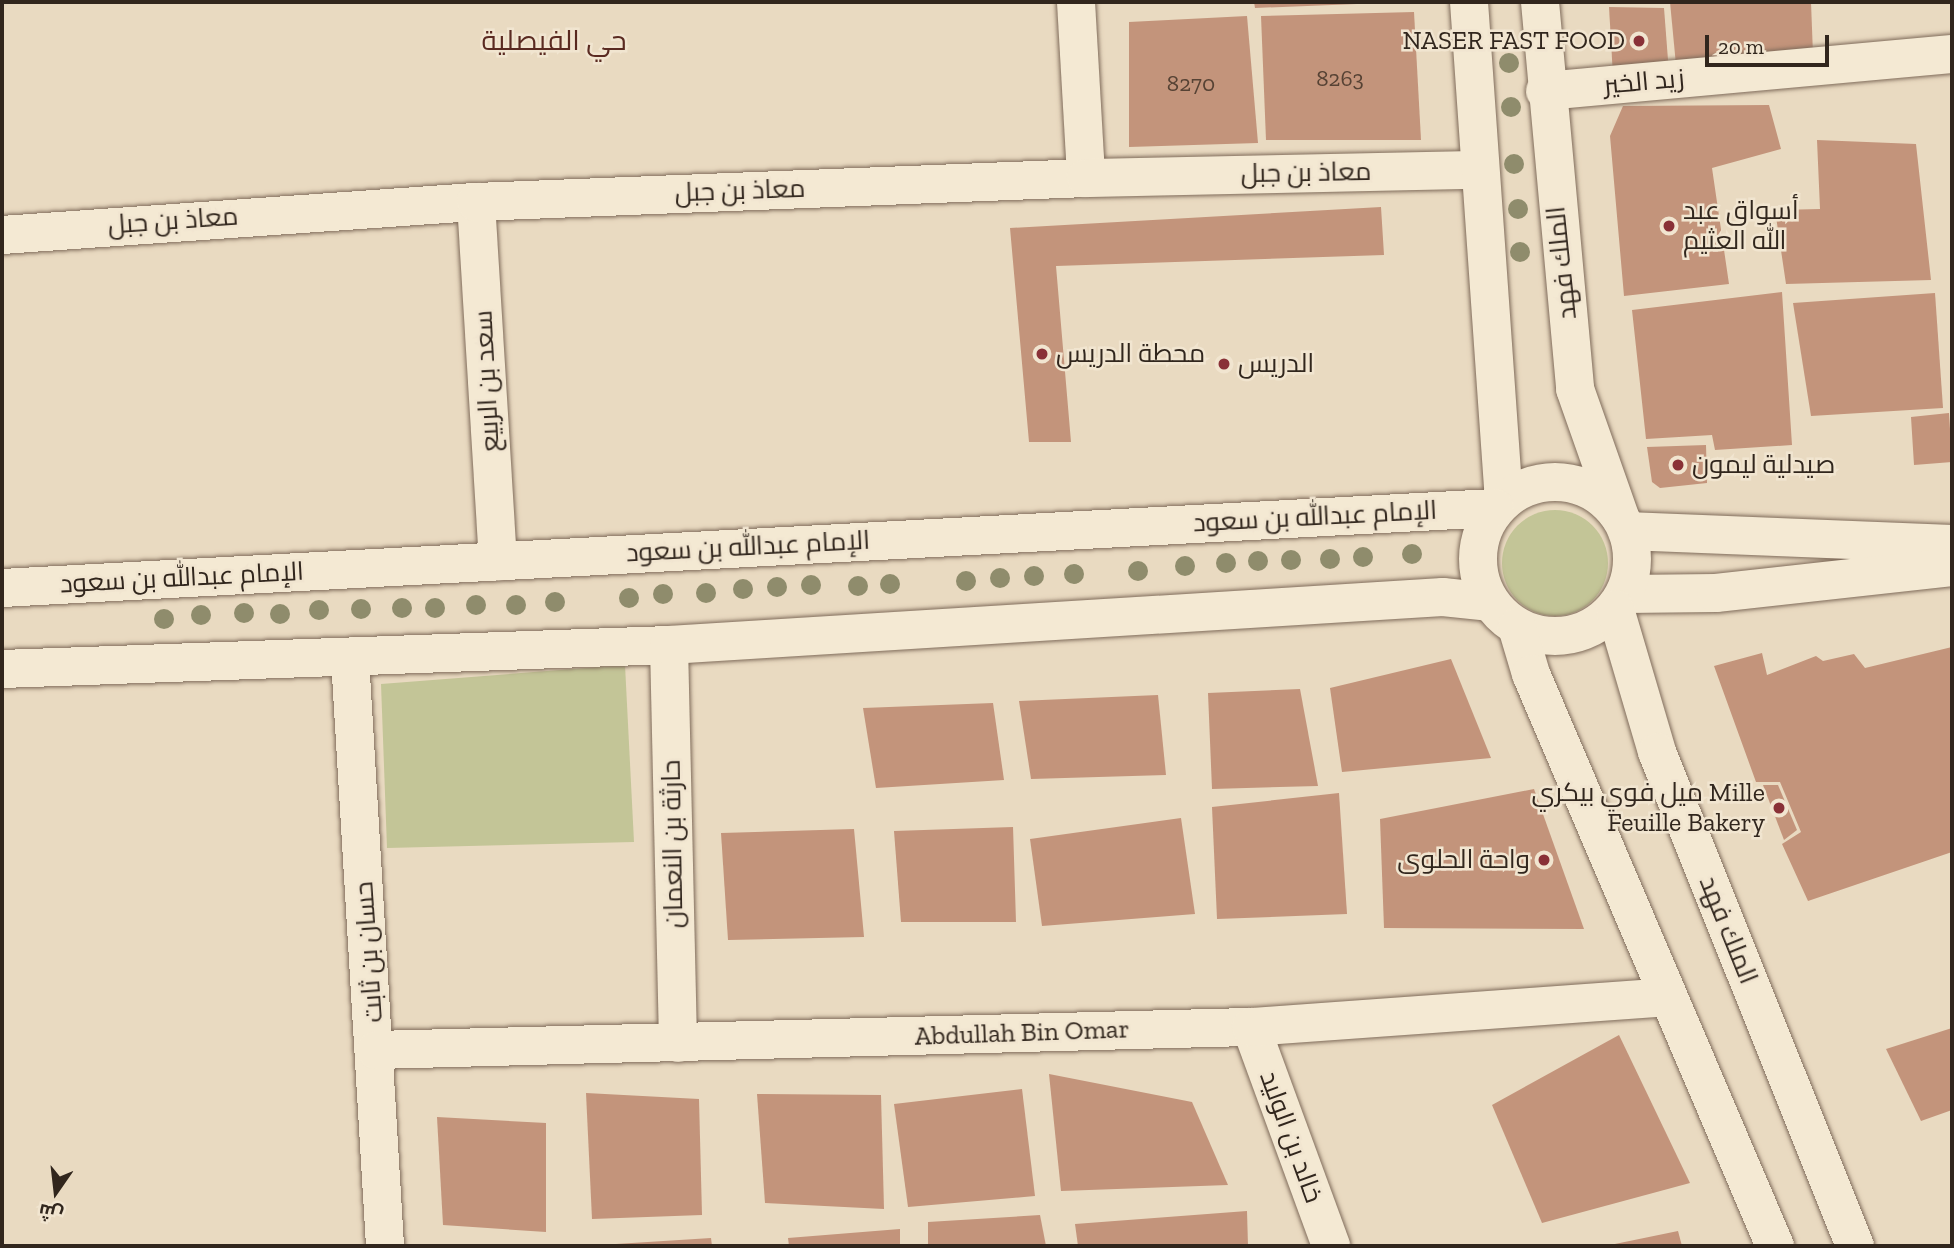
<!DOCTYPE html>
<meta charset="utf-8">
<style>
body{margin:0}
#map{position:relative;width:1954px;height:1248px;overflow:hidden;background:#e9dac1;font-family:"Zilla Slab",Cairo,serif}
div>[style]{position:absolute}
.green>*{inset:0;background:#c3c597}
.round{border-radius:50%}
.building>*{inset:0;background:#c3947b}
.roads{filter:drop-shadow(0 0 2px #806c5b) drop-shadow(0 0 2px #806c5b)}
.street>*{height:38px;margin:-19px;padding:0 19px;transform-origin:19px;border-radius:19px;background:#f4e9d3}
.secondary>*{height:38px;margin:-19px;padding:0 19px;transform-origin:19px;border-radius:19px;background:#f4e9d3}
.secondary>.ring{margin:-19px;padding:0;box-sizing:content-box;background:none;border:38px solid #f4e9d3;border-radius:50%}
.trees>*{width:20px;height:20px;margin:-10px;border-radius:50%;background:#8f8c6c}
.dots>*{width:19px;height:19px;translate:-50% -50%;box-sizing:border-box;border:4px solid #f1e5d0;border-radius:50%}
span{translate:-50% -50%;white-space:nowrap;text-align:center;line-height:1.15;-webkit-text-stroke:5px #f1e5d0;paint-order:stroke}
.number-label{font-size:23px;color:#564234}
.number-label span{-webkit-text-stroke-width:0}
.poi-label{font-size:26px;color:#31261d}
.right{translate:-100% -50%;text-align:right}
.left{translate:0 -50%;text-align:left}
.street-label{font-size:26px;color:#31261d}
.neighbourhood-label{font-size:28px;color:#5a2a21}
.frame{position:absolute;inset:0;border:4px solid #31261d;pointer-events:none}
.north{position:absolute;left:21px;top:1157px;width:70px;height:70px;-webkit-text-stroke:5px #f1e5d0;paint-order:stroke;rotate:194deg;font-size:19px;font-weight:700;line-height:28px;text-align:center;color:#31261d}
.north::after{content:'';display:block;margin:auto;width:24px;height:32px;background:#31261d;clip-path:polygon(50% 0,100% 100%,50% 72%,0 100%)}
.scale{position:absolute;left:1705px;top:35px;width:124px;height:32px;box-sizing:border-box;border:4px solid #31261d;border-top:0;padding-left:9px;font-size:21px;line-height:24px;white-space:nowrap;color:#31261d;-webkit-text-stroke:5px #f1e5d0;paint-order:stroke}
</style>
<div id="map">
<div class="green">
<i class="round" style="left:1502px;top:510px;width:106px;height:106px"></i>
<i style="clip-path:polygon(625px 665px,634px 842px,387px 848px,381px 684px)"></i>
</div>
<div class="building">
<i style="clip-path:polygon(1254px 2px,1357px 2px,1357px 4px,1255px 8px)"></i>
<i style="clip-path:polygon(1670px 2px,1811px 2px,1813px 55px,1676px 65px)"></i>
<i style="clip-path:polygon(1609px 7px,1664px 8px,1669px 73px,1613px 76px)"></i>
<i style="clip-path:polygon(1414px 12px,1421px 140px,1266px 140px,1261px 16px)"></i>
<i style="clip-path:polygon(1247px 16px,1258px 143px,1129px 147px,1129px 22px)"></i>
<i style="clip-path:polygon(1769px 105px,1781px 149px,1712px 168px,1729px 284px,1624px 296px,1610px 136px,1623px 106px)"></i>
<i style="clip-path:polygon(1817px 140px,1916px 144px,1931px 280px,1786px 284px,1775px 210px,1820px 209px)"></i>
<i style="clip-path:polygon(1381px 207px,1384px 255px,1056px 266px,1071px 442px,1029px 442px,1010px 228px)"></i>
<i style="clip-path:polygon(1782px 292px,1792px 445px,1715px 450px,1712px 435px,1646px 439px,1632px 310px)"></i>
<i style="clip-path:polygon(1935px 293px,1943px 408px,1811px 416px,1793px 303px)"></i>
<i style="clip-path:polygon(1949px 413px,1952px 462px,1914px 465px,1911px 417px)"></i>
<i style="clip-path:polygon(1706px 445px,1707px 483px,1660px 488px,1652px 482px,1647px 447px)"></i>
<i style="clip-path:polygon(1952px 647px,1952px 852px,1808px 901px,1782px 844px,1801px 832px,1780px 782px,1756px 782px,1714px 666px,1762px 653px,1767px 675px,1816px 656px,1823px 661px,1854px 654px,1865px 668px)"></i>
<i style="clip-path:polygon(1451px 659px,1491px 758px,1342px 772px,1330px 688px)"></i>
<i style="clip-path:polygon(1300px 689px,1318px 786px,1212px 789px,1208px 693px)"></i>
<i style="clip-path:polygon(1158px 695px,1166px 775px,1031px 779px,1019px 701px)"></i>
<i style="clip-path:polygon(993px 703px,1004px 780px,876px 788px,863px 708px)"></i>
<i style="clip-path:polygon(1763px 785px,1778px 785px,1797px 830px,1784px 840px)"></i>
<i style="clip-path:polygon(1534px 789px,1584px 929px,1384px 928px,1380px 819px)"></i>
<i style="clip-path:polygon(1339px 793px,1347px 914px,1217px 919px,1212px 807px)"></i>
<i style="clip-path:polygon(1181px 818px,1195px 914px,1042px 926px,1030px 839px)"></i>
<i style="clip-path:polygon(1013px 827px,1016px 922px,901px 922px,894px 831px)"></i>
<i style="clip-path:polygon(854px 829px,864px 937px,728px 940px,721px 833px)"></i>
<i style="clip-path:polygon(1952px 1028px,1952px 1110px,1921px 1121px,1886px 1049px)"></i>
<i style="clip-path:polygon(1619px 1035px,1690px 1183px,1542px 1223px,1492px 1105px)"></i>
<i style="clip-path:polygon(1049px 1074px,1192px 1102px,1228px 1185px,1061px 1191px)"></i>
<i style="clip-path:polygon(1022px 1089px,1035px 1196px,908px 1207px,894px 1104px)"></i>
<i style="clip-path:polygon(586px 1093px,699px 1099px,702px 1215px,592px 1219px)"></i>
<i style="clip-path:polygon(757px 1094px,881px 1095px,884px 1209px,765px 1203px)"></i>
<i style="clip-path:polygon(437px 1117px,546px 1123px,546px 1232px,443px 1225px)"></i>
<i style="clip-path:polygon(1247px 1211px,1248px 1246px,1078px 1246px,1075px 1224px)"></i>
<i style="clip-path:polygon(1040px 1215px,1046px 1246px,928px 1246px,928px 1222px)"></i>
<i style="clip-path:polygon(900px 1229px,900px 1246px,789px 1246px,788px 1238px)"></i>
<i style="clip-path:polygon(1678px 1231px,1682px 1246px,1610px 1246px,1610px 1245px)"></i>
<i style="clip-path:polygon(711px 1238px,712px 1246px,617px 1246px,616px 1244px)"></i>
</div>
<div class="roads">
<div class="street">
<i style="left:1076px;top:2px;width:176px;rotate:86.7deg"></i>
<i style="left:1545px;top:91px;width:409px;rotate:-5.2deg"></i>
<i style="left:476px;top:202px;width:360px;rotate:86.5deg"></i>
<i style="left:2px;top:235px;width:475px;rotate:-4deg"></i>
<i style="left:476px;top:202px;width:610px;rotate:-2.25deg"></i>
<i style="left:1086px;top:178px;width:393px;rotate:-1.2deg"></i>
<i style="left:1627px;top:531px;width:325px;rotate:2.3deg"></i>
<i style="left:1626px;top:594px;width:90px;rotate:-0.6deg"></i>
<i style="left:1716px;top:593px;width:237px;rotate:-6.3deg"></i>
<i style="left:669px;top:645px;width:398px;rotate:88.7deg"></i>
<i style="left:350px;top:658px;width:589px;rotate:86.59deg"></i>
<i style="left:1251px;top:1027px;width:233px;rotate:69.9deg"></i>
<i style="left:376px;top:1050px;width:875px;rotate:-1.51deg"></i>
<i style="left:1251px;top:1027px;width:418px;rotate:-4.1deg"></i>
</div>
<div class="secondary">
<i style="left:1469px;top:2px;width:500px;rotate:85.99deg"></i>
<i style="left:1540px;top:2px;width:389px;rotate:84.8deg"></i>
<i style="left:1575px;top:389px;width:136px;rotate:70.6deg"></i>
<i class="ring" style="left:1478px;top:482px;width:116px;height:116px"></i>
<i style="left:2px;top:588px;width:1495px;rotate:-3.07deg"></i>
<i style="left:1615px;top:609px;width:149px;rotate:73.6deg"></i>
<i style="left:1657px;top:752px;width:532px;rotate:68.16deg"></i>
<i style="left:1517px;top:627px;width:49px;rotate:73.4deg"></i>
<i style="left:1531px;top:674px;width:622px;rotate:66.9deg"></i>
<i style="left:2px;top:669px;width:667px;rotate:-2.06deg"></i>
<i style="left:669px;top:645px;width:775px;rotate:-3.55deg"></i>
<i style="left:1443px;top:597px;width:46px;rotate:6.2deg"></i>
</div>
</div>
<div class="trees">
<i style="left:1509px;top:63px"></i>
<i style="left:1511px;top:107px"></i>
<i style="left:1514px;top:164px"></i>
<i style="left:1518px;top:209px"></i>
<i style="left:1520px;top:252px"></i>
<i style="left:1412px;top:554px"></i>
<i style="left:1363px;top:557px"></i>
<i style="left:1330px;top:559px"></i>
<i style="left:1291px;top:560px"></i>
<i style="left:1258px;top:561px"></i>
<i style="left:1226px;top:563px"></i>
<i style="left:1185px;top:566px"></i>
<i style="left:1138px;top:571px"></i>
<i style="left:1074px;top:574px"></i>
<i style="left:1034px;top:576px"></i>
<i style="left:1000px;top:578px"></i>
<i style="left:966px;top:581px"></i>
<i style="left:890px;top:584px"></i>
<i style="left:811px;top:585px"></i>
<i style="left:858px;top:586px"></i>
<i style="left:777px;top:587px"></i>
<i style="left:743px;top:589px"></i>
<i style="left:706px;top:593px"></i>
<i style="left:663px;top:594px"></i>
<i style="left:629px;top:598px"></i>
<i style="left:555px;top:602px"></i>
<i style="left:476px;top:605px"></i>
<i style="left:516px;top:605px"></i>
<i style="left:402px;top:608px"></i>
<i style="left:435px;top:608px"></i>
<i style="left:361px;top:609px"></i>
<i style="left:319px;top:610px"></i>
<i style="left:244px;top:613px"></i>
<i style="left:280px;top:614px"></i>
<i style="left:201px;top:615px"></i>
<i style="left:164px;top:619px"></i>
</div>
<div class="dots">
<i style="left:1639px;top:41px;background:#893137"></i>
<i style="left:1669px;top:226px;background:#893137"></i>
<i style="left:1042px;top:354px;background:#893137"></i>
<i style="left:1224px;top:364px;background:#893137"></i>
<i style="left:1678px;top:465px;background:#893137"></i>
<i style="left:1779px;top:808px;background:#893137"></i>
<i style="left:1544px;top:860px;background:#893137"></i>
</div>
<div class="number-label">
<span style="left:1340px;top:78px">8263</span>
<span style="left:1191px;top:83px">8270</span>
</div>
<div class="poi-label">
<span class="right" style="left:1625px;top:41px">NASER FAST FOOD</span>
<span class="left" style="left:1683px;top:226px">أسواق عبد<br>الله العثيم</span>
<span class="left" style="left:1056px;top:354px">محطة الدريس</span>
<span class="left" style="left:1238px;top:364px">الدريس</span>
<span class="left" style="left:1692px;top:465px">صيدلية ليمون</span>
<span class="right" style="left:1765px;top:808px">ميل فوي بيكري Mille<br>Feuille Bakery</span>
<span class="right" style="left:1530px;top:860px">واحة الحلوى</span>
</div>
<div class="street-label">
<span style="left:1644px;top:82px;rotate:-5deg">زيد الخير</span>
<span style="left:1306px;top:173px;rotate:-1deg">معاذ بن جبل</span>
<span style="left:740px;top:191px;rotate:-2deg">معاذ بن جبل</span>
<span style="left:173px;top:221px;rotate:-4deg">معاذ بن جبل</span>
<span style="left:1562px;top:263px;rotate:-96deg">الملك فهد</span>
<span style="left:487px;top:381px;rotate:-93deg">سعد بن الربيع</span>
<span style="left:1315px;top:517px;rotate:-3deg">الإمام عبدالله بن سعود</span>
<span style="left:748px;top:547px;rotate:-3deg">الإمام عبدالله بن سعود</span>
<span style="left:182px;top:578px;rotate:-3deg">الإمام عبدالله بن سعود</span>
<span style="left:673px;top:844px;rotate:-91deg">حارثة بن النعمان</span>
<span style="left:1728px;top:930px;rotate:68deg">الملك فهد</span>
<span style="left:369px;top:952px;rotate:-94deg">حسان بن ثابت</span>
<span style="left:1022px;top:1033px;rotate:-2deg">Abdullah Bin Omar</span>
<span style="left:1291px;top:1137px;rotate:70deg">خالد بن الوليد</span>
</div>
<div class="neighbourhood-label">
<span style="left:554px;top:41px">حي الفيصلية</span>
</div>
<div class="frame"></div>
<div class="north">ش</div>
<div class="scale">20 m</div>
</div>
